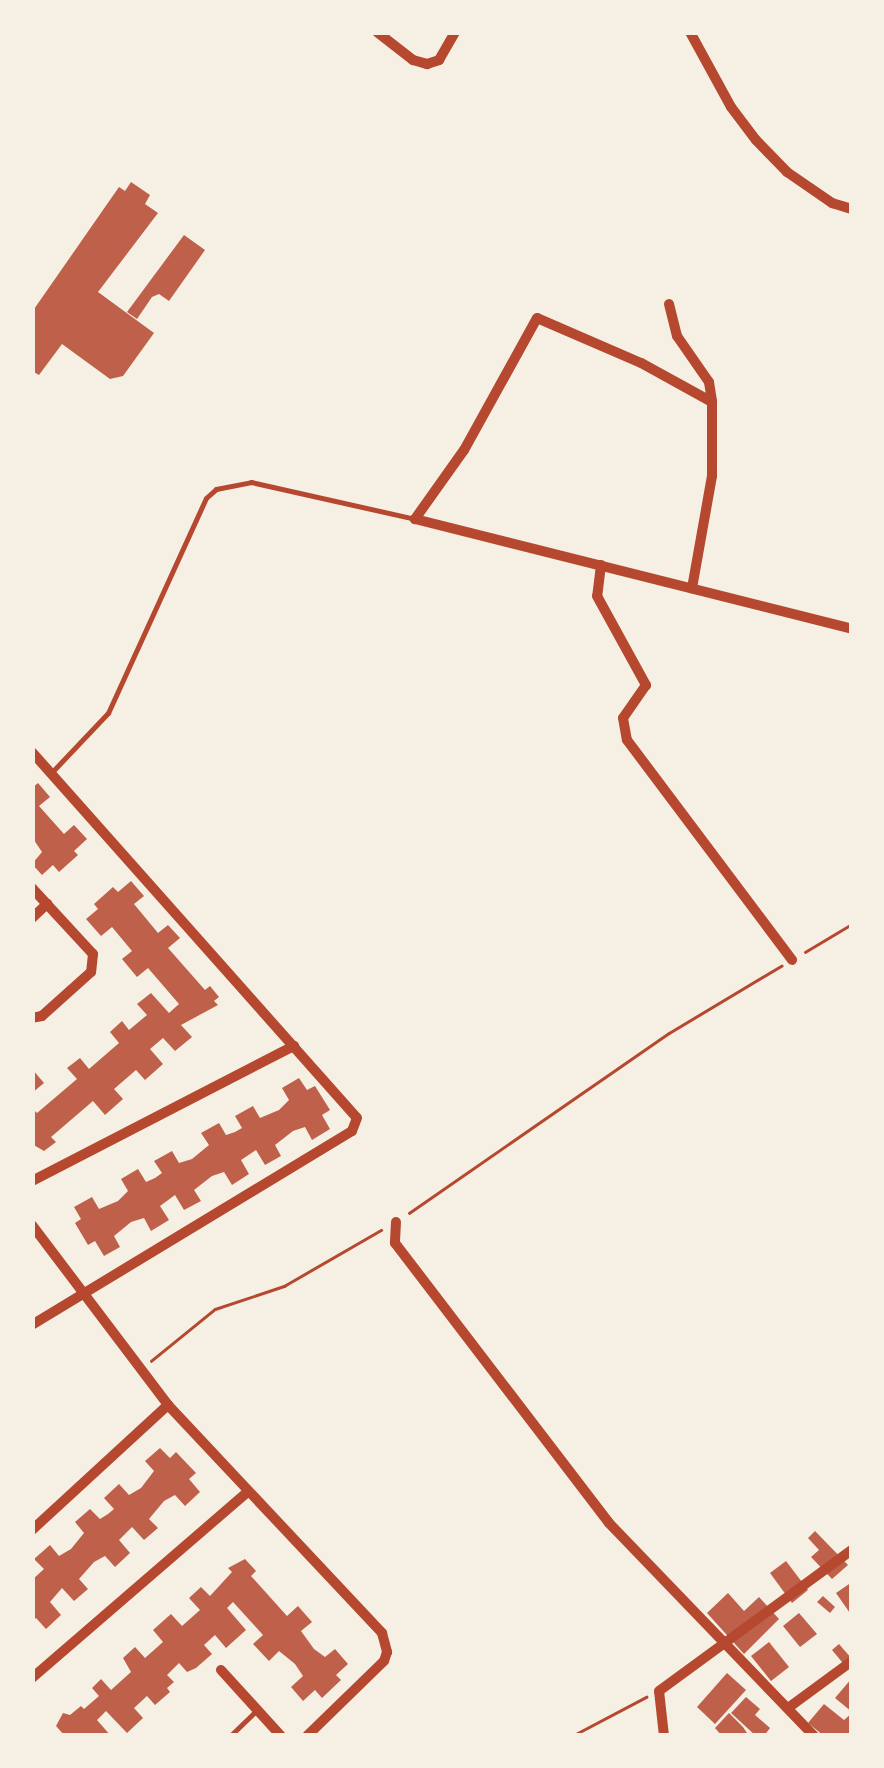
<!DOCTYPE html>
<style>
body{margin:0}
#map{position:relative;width:884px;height:1768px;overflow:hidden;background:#f6efe4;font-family:Lato,sans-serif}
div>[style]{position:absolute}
.building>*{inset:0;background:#bf614a}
.path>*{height:2.5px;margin:-1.25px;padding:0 1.25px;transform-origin:1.25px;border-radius:1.25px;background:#b5482f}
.service>*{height:5px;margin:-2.5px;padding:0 2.5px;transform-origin:2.5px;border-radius:2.5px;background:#b5482f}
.minor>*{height:10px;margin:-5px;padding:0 5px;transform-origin:5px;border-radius:5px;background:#b5482f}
span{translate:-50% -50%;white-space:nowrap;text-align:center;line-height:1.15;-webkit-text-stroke:9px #f6efe4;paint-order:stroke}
.frame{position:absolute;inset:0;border:35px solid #f6efe4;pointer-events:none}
</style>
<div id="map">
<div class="building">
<i style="clip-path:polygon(131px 182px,150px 195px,145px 204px,158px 213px,98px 292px,154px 333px,123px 376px,110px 379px,62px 344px,39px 375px,32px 371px,32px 312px,119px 187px,125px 191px)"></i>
<i style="clip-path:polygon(184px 235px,205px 250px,169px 301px,159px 294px,152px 297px,137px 319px,127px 312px)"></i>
<i style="clip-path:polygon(38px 783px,50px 797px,39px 806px,64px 834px,74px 825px,87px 839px,74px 851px,78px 855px,59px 872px,53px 865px,42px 875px,32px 864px,42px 852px,32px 837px,32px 788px)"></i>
<i style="clip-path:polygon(131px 881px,144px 896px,134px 904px,158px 933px,168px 925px,180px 938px,168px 948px,205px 990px,210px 986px,219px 997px,214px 1001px,218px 1005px,181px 1025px,192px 1037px,175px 1051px,163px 1038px,150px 1049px,163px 1064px,145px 1080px,136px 1070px,114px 1089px,123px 1099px,105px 1115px,93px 1101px,51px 1137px,56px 1142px,44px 1151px,32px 1144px,32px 1108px,37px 1113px,77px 1079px,67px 1068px,80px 1058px,89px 1069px,119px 1043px,110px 1032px,122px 1021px,129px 1030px,147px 1015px,137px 1004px,151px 993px,169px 1013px,179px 1004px,148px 968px,137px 977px,122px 959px,132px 951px,112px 927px,101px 936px,86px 919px,98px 909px,94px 904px,113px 887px,118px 892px)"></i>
<i style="clip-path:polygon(32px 1069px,44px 1083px,32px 1093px)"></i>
<i style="clip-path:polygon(299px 1078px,307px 1090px,315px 1086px,330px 1110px,322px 1115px,330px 1129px,312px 1140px,305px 1127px,293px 1131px,275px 1145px,281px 1156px,265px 1165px,256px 1150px,241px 1160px,249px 1174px,232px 1185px,224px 1172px,212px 1176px,194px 1190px,201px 1201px,184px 1210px,175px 1195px,160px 1206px,169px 1220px,151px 1231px,144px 1218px,131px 1222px,114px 1236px,120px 1247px,104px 1256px,95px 1241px,88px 1245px,75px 1223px,81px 1219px,74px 1207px,92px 1197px,99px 1209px,118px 1201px,128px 1191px,121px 1179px,138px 1169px,146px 1182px,155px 1178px,162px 1173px,154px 1161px,172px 1151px,179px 1163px,192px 1159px,209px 1145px,201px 1133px,219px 1123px,226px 1135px,235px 1132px,242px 1128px,235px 1116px,253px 1106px,260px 1118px,279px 1110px,289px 1100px,282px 1088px)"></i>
<i style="clip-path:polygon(160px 1448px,170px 1458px,176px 1452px,196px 1473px,189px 1479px,200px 1492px,185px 1506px,175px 1495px,164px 1501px,149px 1519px,158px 1528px,144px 1540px,132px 1527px,119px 1540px,130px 1553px,115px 1567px,105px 1556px,94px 1562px,79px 1579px,88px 1589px,74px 1601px,62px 1588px,50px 1602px,61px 1615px,46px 1629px,36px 1618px,32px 1621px,32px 1580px,44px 1569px,34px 1559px,50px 1545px,59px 1556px,71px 1549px,84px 1533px,75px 1522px,90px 1509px,100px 1519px,108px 1514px,114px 1509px,104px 1498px,119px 1484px,129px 1495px,141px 1488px,154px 1471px,145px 1461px)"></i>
<i style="clip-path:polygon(815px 1531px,848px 1565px,832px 1579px,811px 1557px,819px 1550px,808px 1538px)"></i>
<i style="clip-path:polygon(245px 1559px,256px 1571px,251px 1576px,287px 1616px,298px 1606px,312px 1622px,301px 1631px,314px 1649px,325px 1657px,335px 1649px,348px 1664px,336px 1675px,341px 1680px,322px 1698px,315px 1690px,303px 1701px,291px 1687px,303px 1676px,295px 1664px,279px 1651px,269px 1661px,253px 1644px,263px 1635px,233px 1602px,227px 1608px,246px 1630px,226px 1648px,215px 1635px,204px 1645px,212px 1654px,196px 1668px,187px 1672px,179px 1663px,167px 1675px,174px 1682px,167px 1688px,170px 1692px,155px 1705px,147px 1696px,134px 1708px,143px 1718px,127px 1733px,106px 1711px,97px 1720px,111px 1736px,65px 1736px,56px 1726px,63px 1713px,70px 1715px,81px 1706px,84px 1709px,99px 1696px,92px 1688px,101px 1679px,111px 1690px,131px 1672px,123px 1658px,135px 1647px,145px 1658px,163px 1642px,153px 1630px,171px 1614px,182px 1626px,200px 1610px,189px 1598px,201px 1587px,210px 1596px,232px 1572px,228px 1568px)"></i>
<i style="clip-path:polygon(786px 1561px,808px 1590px,792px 1603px,770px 1573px)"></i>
<i style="clip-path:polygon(852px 1582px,852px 1616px,836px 1593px)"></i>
<i style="clip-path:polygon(728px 1593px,744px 1611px,759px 1597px,779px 1619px,744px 1654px,707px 1613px)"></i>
<i style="clip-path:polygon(823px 1596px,835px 1607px,830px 1613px,817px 1602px)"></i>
<i style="clip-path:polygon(799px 1613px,817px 1634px,800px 1647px,783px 1626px)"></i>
<i style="clip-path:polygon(769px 1642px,789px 1667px,771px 1681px,751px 1656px)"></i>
<i style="clip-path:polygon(839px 1644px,852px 1659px,847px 1668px,832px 1650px)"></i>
<i style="clip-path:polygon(727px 1673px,746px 1690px,715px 1724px,697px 1707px)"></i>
<i style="clip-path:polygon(852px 1678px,852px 1712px,835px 1698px)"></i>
<i style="clip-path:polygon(746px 1697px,760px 1709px,755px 1715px,770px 1728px,764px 1736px,756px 1736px,731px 1713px)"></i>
<i style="clip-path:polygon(824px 1704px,844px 1720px,852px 1713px,852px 1736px,824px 1736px,808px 1723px)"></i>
<i style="clip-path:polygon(729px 1713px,743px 1727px,749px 1736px,722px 1736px,715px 1728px)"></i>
</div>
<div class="path">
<i style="left:805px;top:952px;width:55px;rotate:-30.8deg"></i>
<i style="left:409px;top:1213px;width:316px;rotate:-34.7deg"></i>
<i style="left:669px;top:1033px;width:131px;rotate:-30.9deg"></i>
<i style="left:151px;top:1361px;width:82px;rotate:-39.1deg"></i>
<i style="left:215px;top:1309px;width:73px;rotate:-18.4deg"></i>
<i style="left:284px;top:1286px;width:112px;rotate:-30deg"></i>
<i style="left:572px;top:1736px;width:84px;rotate:-27.8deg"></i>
</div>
<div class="service">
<i style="left:51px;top:773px;width:83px;rotate:-46.5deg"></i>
<i style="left:108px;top:713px;width:236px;rotate:-65.5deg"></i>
<i style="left:206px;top:498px;width:13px;rotate:-42deg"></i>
<i style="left:216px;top:489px;width:36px;rotate:-11deg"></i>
<i style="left:251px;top:482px;width:168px;rotate:12.7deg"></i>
<i style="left:230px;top:1736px;width:37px;rotate:-44deg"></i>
</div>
<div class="minor">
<i style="left:377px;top:32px;width:46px;rotate:37.9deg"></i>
<i style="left:413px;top:60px;width:15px;rotate:16deg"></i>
<i style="left:427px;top:64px;width:13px;rotate:-18deg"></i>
<i style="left:439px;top:60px;width:32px;rotate:-60deg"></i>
<i style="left:690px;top:32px;width:85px;rotate:61.3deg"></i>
<i style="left:731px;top:107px;width:41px;rotate:52.9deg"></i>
<i style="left:756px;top:140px;width:45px;rotate:45.9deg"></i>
<i style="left:787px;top:172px;width:55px;rotate:34.6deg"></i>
<i style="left:832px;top:203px;width:21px;rotate:17deg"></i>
<i style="left:669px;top:304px;width:33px;rotate:76deg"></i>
<i style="left:677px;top:336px;width:56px;rotate:55.2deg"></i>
<i style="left:709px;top:382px;width:20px;rotate:81deg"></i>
<i style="left:712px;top:402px;width:74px;rotate:90deg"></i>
<i style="left:712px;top:476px;width:114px;rotate:100.1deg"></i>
<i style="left:712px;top:402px;width:81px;rotate:-151.2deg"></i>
<i style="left:641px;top:363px;width:113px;rotate:-156.6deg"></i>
<i style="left:537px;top:318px;width:151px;rotate:118.9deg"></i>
<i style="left:464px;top:450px;width:85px;rotate:125.4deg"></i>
<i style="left:415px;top:519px;width:451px;rotate:14.1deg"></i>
<i style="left:601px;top:565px;width:31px;rotate:97deg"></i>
<i style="left:597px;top:596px;width:102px;rotate:61.2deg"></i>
<i style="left:646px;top:685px;width:40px;rotate:124.9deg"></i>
<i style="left:623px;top:718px;width:22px;rotate:80deg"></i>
<i style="left:627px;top:740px;width:275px;rotate:53.1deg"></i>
<i style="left:32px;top:752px;width:489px;rotate:48.4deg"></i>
<i style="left:357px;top:1118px;width:14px;rotate:111deg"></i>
<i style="left:352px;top:1131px;width:374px;rotate:148.8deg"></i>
<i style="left:32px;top:888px;width:90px;rotate:47.3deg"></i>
<i style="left:93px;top:954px;width:18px;rotate:96deg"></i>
<i style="left:91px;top:972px;width:66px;rotate:138.1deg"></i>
<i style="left:42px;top:1016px;width:10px;rotate:169deg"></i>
<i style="left:32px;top:918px;width:21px;rotate:-43deg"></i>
<i style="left:32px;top:1181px;width:295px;rotate:-27.3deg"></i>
<i style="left:396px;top:1222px;width:21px;rotate:93deg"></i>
<i style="left:395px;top:1243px;width:352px;rotate:52.6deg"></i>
<i style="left:609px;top:1523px;width:296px;rotate:46.1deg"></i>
<i style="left:32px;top:1225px;width:226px;rotate:52.9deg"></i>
<i style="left:168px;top:1405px;width:313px;rotate:46.8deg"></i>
<i style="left:382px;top:1633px;width:20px;rotate:75deg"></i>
<i style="left:387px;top:1652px;width:9px;rotate:108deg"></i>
<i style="left:384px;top:1661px;width:107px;rotate:135.8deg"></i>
<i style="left:32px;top:1530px;width:185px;rotate:-42.6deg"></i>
<i style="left:221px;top:1670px;width:89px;rotate:47.7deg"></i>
<i style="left:32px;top:1678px;width:286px;rotate:-40.8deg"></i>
<i style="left:788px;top:1708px;width:79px;rotate:-36.3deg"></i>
<i style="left:664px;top:1736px;width:45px;rotate:-96.3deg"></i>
<i style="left:659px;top:1691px;width:239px;rotate:-36.2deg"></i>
</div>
<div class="frame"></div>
</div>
